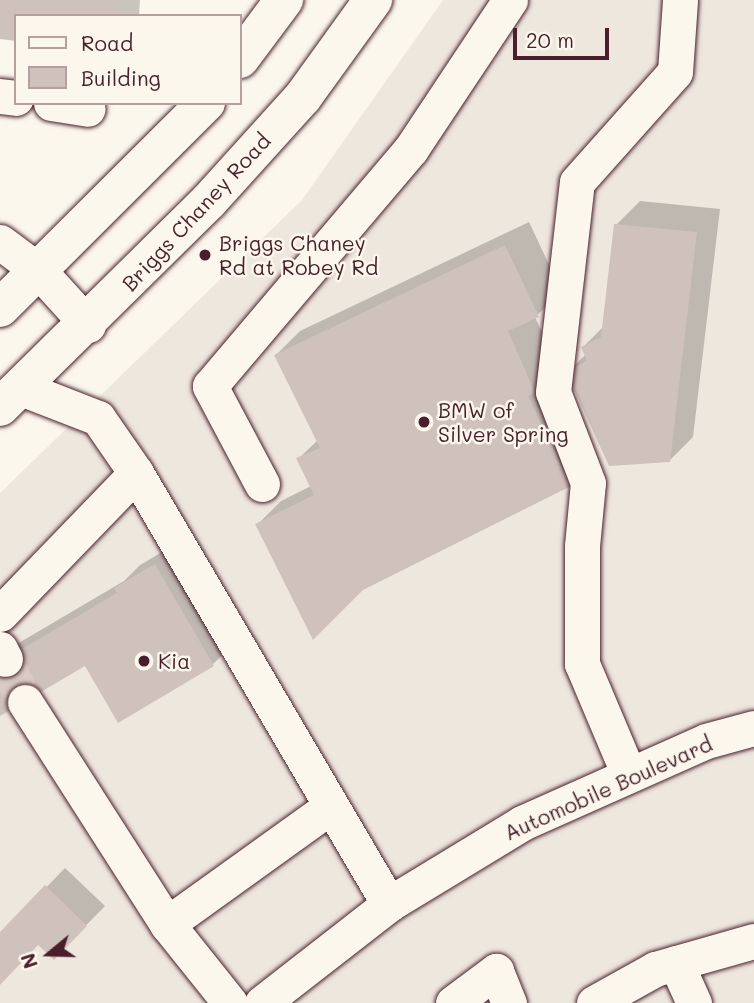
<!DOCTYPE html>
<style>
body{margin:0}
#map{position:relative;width:754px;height:1003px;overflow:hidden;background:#fbf7ec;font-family:Mali,sans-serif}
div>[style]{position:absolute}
.built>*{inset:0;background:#eee7de}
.shadow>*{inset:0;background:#0003}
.building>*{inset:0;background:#cfc2bc}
.minor-tunnel>*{height:35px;margin-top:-17.5px;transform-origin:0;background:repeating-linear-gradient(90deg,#d8ccc5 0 35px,transparent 0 53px)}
.roads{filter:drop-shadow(0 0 2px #4a1f2b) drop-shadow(0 0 2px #4a1f2b)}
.minor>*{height:35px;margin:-17.5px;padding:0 17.5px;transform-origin:17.5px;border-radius:17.5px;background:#fbf7ec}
.major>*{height:38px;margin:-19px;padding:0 19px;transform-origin:19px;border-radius:19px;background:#fbf7ec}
.dots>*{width:19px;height:19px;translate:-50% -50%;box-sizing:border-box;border:4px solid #fbf7ec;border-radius:50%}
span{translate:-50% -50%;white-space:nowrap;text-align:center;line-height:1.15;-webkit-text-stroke:5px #fbf7ec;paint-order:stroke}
.street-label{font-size:21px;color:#4a1f2b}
.poi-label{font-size:21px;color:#4a1f2b}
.left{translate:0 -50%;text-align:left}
.legend{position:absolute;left:14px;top:14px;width:228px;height:91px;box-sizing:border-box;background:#fbf7ec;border:2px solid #b4a19f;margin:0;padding:9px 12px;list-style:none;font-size:21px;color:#4a1f2b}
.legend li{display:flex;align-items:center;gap:14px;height:35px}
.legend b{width:35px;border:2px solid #b4a19f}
.north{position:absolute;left:14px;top:919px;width:70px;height:70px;-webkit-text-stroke:5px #fbf7ec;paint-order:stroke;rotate:251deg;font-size:19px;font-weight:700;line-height:28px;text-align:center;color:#4a1f2b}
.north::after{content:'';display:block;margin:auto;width:24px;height:32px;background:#4a1f2b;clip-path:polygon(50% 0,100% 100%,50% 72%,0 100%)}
.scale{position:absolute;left:513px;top:28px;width:96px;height:32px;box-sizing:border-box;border:4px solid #4a1f2b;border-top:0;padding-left:9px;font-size:21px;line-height:24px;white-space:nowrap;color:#4a1f2b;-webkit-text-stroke:5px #fbf7ec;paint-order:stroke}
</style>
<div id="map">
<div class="built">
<i style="clip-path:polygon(443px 0,754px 0,754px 1003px,0 1003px,0 493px,302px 200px)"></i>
</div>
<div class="shadow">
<i style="clip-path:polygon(0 0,140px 0,139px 16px,16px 16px,0 37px)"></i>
<i style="clip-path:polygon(640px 201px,720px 209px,693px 437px,669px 461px,568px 372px,586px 354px,583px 347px,605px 325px,616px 225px)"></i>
<i style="clip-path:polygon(529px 222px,562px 292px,535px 317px,558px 368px,570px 484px,257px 525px,281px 501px,311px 486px,298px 459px,318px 440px,276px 355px,300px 331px)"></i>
<i style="clip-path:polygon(179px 542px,237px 641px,213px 664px,119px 720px,86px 664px,0 714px,0 654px,124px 581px,140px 565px)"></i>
<i style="clip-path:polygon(65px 868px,105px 906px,54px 958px,39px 943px,0 983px,0 935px)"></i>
</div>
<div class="building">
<i style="clip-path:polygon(0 0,120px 0,118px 16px,16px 16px,16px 41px,0 39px)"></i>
<i style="clip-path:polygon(614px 224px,697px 232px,670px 462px,609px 466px,566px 372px,587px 361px,581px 347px,601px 337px)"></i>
<i style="clip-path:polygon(505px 245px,539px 317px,508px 331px,535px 393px,528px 396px,571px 486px,363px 590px,313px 640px,255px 524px,314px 495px,296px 458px,320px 448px,274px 355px)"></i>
<i style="clip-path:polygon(155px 564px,214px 666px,118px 723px,85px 666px,0 716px,0 662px,117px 593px,114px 588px)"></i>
<i style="clip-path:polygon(45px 885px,87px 926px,54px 960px,38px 945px,0 985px,0 932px)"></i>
</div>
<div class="minor-tunnel">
<i style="left:5px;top:659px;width:47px;rotate:65.1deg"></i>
</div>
<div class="roads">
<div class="minor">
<i style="left:0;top:96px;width:16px;rotate:7deg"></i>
<i style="left:51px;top:103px;width:37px;rotate:9deg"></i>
<i style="left:0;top:242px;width:49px;rotate:36.6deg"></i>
<i style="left:39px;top:271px;width:73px;rotate:47.8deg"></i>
<i style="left:136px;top:473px;width:500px;rotate:59.6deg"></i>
<i style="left:262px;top:484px;width:111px;rotate:-118deg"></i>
<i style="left:210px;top:386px;width:311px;rotate:-49.7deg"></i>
<i style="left:411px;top:149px;width:179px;rotate:-56.4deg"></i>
<i style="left:0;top:614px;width:196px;rotate:-46deg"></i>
<i style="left:136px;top:473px;width:67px;rotate:-124.6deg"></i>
<i style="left:98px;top:418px;width:83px;rotate:-158.7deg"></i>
<i style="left:0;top:649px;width:11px;rotate:63deg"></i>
<i style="left:25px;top:702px;width:264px;rotate:57.4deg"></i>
<i style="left:167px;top:924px;width:101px;rotate:51.4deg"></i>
<i style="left:629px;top:775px;width:121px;rotate:-112.9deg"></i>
<i style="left:582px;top:664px;width:118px;rotate:-90deg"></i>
<i style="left:582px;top:546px;width:63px;rotate:-84.6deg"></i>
<i style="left:588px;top:483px;width:97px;rotate:-111deg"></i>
<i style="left:553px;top:392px;width:211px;rotate:-83.5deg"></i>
<i style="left:577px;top:182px;width:147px;rotate:-48.3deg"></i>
<i style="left:675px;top:72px;width:72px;rotate:-86deg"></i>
<i style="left:167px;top:924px;width:202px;rotate:-35.7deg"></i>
<i style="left:676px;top:963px;width:44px;rotate:65.8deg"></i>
<i style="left:262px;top:1003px;width:161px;rotate:-37.9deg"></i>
<i style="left:389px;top:904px;width:156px;rotate:-31.3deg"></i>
<i style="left:522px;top:823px;width:201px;rotate:-24deg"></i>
<i style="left:706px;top:741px;width:50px;rotate:-15.2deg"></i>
<i style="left:453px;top:1003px;width:54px;rotate:-36.7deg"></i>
<i style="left:496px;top:971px;width:35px;rotate:68deg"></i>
<i style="left:594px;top:1003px;width:70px;rotate:-29.1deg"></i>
<i style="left:655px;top:969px;width:103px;rotate:-15.8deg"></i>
</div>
<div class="major">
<i style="left:240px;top:59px;width:74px;rotate:-53.3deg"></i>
<i style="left:0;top:308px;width:291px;rotate:-44.9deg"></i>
<i style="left:0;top:407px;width:293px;rotate:-44.6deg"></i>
<i style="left:209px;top:201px;width:140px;rotate:-47.9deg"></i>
<i style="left:303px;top:97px;width:120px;rotate:-54.2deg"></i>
</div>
</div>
<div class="dots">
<i style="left:205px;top:255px;background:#4a1f2b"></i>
<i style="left:424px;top:422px;background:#4a1f2b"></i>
<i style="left:144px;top:661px;background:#4a1f2b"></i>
</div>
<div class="street-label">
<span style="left:196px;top:212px;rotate:-47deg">Briggs Chaney Road</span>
<span style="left:608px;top:788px;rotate:-24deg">Automobile Boulevard</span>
</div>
<div class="poi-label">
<span class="left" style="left:219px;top:255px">Briggs Chaney<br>Rd at Robey Rd</span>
<span class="left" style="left:438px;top:422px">BMW of<br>Silver Spring</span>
<span class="left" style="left:158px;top:661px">Kia</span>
</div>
<ul class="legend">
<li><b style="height:9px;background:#fbf7ec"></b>Road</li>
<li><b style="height:19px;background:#cfc2bc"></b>Building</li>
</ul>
<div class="north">N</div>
<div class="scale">20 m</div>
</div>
